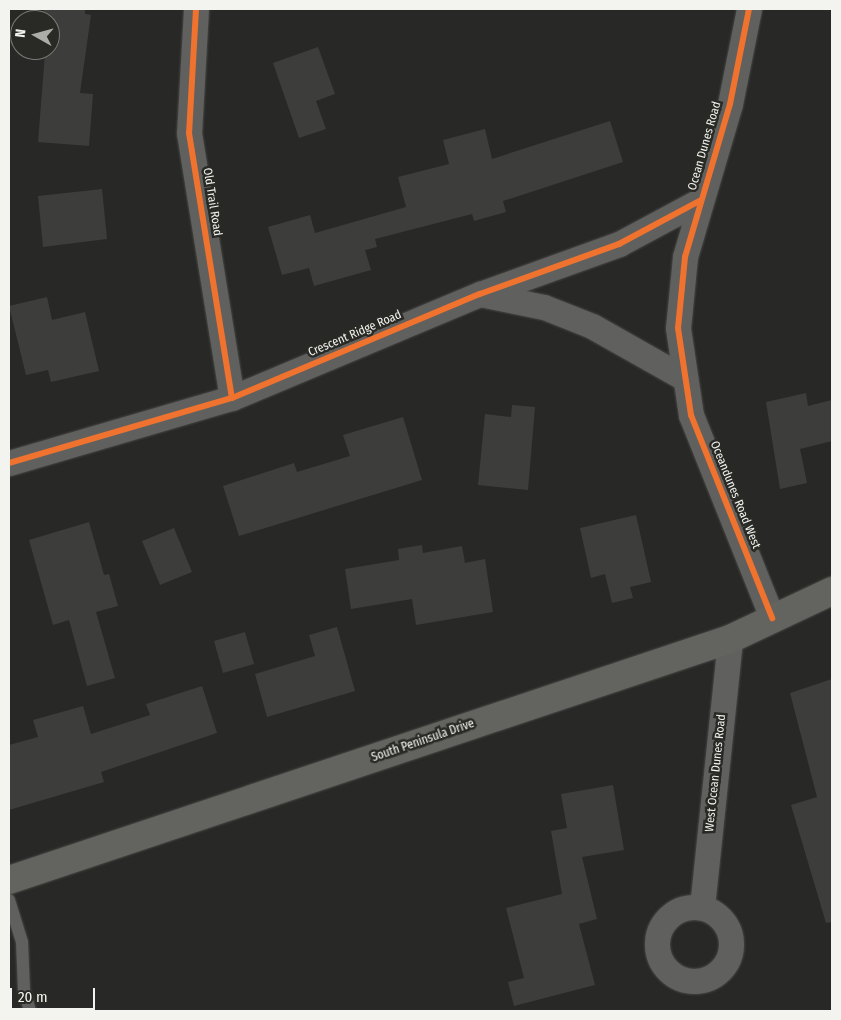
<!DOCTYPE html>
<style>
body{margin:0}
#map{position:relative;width:841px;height:1020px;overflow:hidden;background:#282826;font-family:"Fira Sans Condensed",sans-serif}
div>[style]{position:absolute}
.building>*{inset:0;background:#3d3d3c}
.roads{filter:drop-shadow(0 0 1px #464644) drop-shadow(0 0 1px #464644)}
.service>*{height:12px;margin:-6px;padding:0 6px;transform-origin:6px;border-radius:6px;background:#60605e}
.minor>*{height:25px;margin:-12.5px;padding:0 12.5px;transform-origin:12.5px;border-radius:12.5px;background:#60605e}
.minor>.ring{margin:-12.5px;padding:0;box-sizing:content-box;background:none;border:25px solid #60605e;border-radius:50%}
.secondary>*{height:28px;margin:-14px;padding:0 14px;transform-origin:14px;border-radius:14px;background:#63635f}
.cycleway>*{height:6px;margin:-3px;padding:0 3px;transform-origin:3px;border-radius:3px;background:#ef722f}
span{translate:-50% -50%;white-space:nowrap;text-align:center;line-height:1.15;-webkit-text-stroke:5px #292925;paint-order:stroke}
.street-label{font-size:12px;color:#f3f3f0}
.frame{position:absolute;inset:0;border:10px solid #f3f3f0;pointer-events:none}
.north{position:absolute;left:10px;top:10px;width:50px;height:50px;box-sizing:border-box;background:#292925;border:1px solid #7a7a76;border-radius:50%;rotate:277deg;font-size:14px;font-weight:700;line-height:20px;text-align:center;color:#f3f3f0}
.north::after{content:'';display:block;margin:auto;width:18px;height:22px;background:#acaca9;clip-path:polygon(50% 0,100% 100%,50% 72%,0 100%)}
.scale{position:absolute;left:10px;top:988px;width:85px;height:22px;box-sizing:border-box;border:2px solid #f3f3f0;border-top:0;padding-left:6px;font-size:15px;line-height:18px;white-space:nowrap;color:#f3f3f0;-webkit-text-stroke:4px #292925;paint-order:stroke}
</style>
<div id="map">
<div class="building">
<i style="clip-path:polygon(44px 9px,85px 9px,85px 14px,91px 15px,80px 93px,93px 94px,89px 146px,38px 142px,45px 53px,30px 51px,50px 50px,50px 20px,35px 20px,36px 15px,43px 16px)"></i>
<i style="clip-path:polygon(318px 47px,335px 94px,316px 101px,326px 129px,299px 138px,273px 63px)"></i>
<i style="clip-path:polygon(610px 121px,623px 162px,503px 201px,506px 212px,474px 221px,472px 214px,375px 239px,377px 247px,365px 250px,371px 270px,314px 286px,309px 268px,282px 275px,268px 227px,310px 215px,315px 233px,406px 207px,398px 177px,449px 164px,443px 140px,485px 129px,492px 159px)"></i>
<i style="clip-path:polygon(102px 189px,107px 239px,43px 247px,38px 196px)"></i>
<i style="clip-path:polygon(47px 297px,52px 320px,85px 312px,99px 371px,51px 382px,48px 370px,26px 375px,9px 306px)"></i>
<i style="clip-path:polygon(806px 393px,808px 406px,832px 400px,832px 441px,800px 449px,807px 483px,780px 489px,766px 402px)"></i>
<i style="clip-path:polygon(512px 405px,535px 407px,528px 490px,478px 485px,485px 414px,511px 417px)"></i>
<i style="clip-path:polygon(403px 417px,422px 480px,239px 536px,223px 486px,294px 463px,297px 472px,350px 456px,343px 435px)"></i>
<i style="clip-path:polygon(636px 515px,651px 582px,630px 587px,633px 598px,612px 603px,605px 574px,591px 578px,580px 528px)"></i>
<i style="clip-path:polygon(89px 522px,104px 575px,109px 574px,118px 606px,96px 612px,115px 678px,87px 686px,69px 620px,53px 625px,29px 540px)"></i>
<i style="clip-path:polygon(174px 528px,192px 572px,160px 585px,142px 541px)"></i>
<i style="clip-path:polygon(422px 545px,423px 553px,462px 546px,465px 563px,485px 559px,493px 612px,416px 625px,412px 599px,351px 609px,345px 569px,399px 560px,398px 549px)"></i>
<i style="clip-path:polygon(337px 627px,355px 691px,267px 717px,255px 674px,315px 656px,309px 635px)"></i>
<i style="clip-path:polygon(245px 632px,254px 664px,223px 673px,214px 641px)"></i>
<i style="clip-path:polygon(832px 679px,832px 922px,826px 923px,791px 805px,817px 797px,790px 693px)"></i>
<i style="clip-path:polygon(202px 686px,217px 733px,101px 772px,104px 782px,9px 810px,9px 745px,38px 737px,33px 720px,83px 706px,91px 734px,150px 715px,146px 704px)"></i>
<i style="clip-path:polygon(613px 785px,624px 850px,582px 857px,597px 919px,579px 924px,595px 985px,514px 1006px,508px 982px,524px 978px,506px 908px,562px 894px,551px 831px,567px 828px,561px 794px)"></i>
</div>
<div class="roads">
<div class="service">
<i style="left:9px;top:900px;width:44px;rotate:72.8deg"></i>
<i style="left:22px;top:942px;width:48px;rotate:87.6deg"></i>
<i style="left:24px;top:990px;width:22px;rotate:74deg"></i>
</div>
<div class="minor">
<i style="left:196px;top:9px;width:124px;rotate:93.2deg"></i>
<i style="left:189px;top:133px;width:268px;rotate:80.8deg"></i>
<i style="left:749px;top:9px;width:97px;rotate:101.3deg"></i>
<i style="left:730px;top:104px;width:159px;rotate:106.4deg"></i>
<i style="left:685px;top:257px;width:71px;rotate:95.6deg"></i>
<i style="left:678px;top:328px;width:88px;rotate:81.5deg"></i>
<i style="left:691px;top:415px;width:219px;rotate:68.2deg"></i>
<i style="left:480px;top:294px;width:65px;rotate:11.5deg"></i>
<i style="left:544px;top:307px;width:52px;rotate:21.6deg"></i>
<i style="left:592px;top:326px;width:106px;rotate:29.5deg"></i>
<i style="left:9px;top:463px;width:232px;rotate:-16.3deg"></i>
<i style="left:232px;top:398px;width:269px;rotate:-22.8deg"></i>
<i style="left:480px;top:294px;width:148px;rotate:-19.8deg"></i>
<i style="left:619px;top:244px;width:93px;rotate:-28.2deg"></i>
<i class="ring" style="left:657px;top:907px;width:49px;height:49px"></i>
<i style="left:702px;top:907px;width:269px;rotate:-84deg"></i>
</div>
<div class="secondary">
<i style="left:9px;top:880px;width:760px;rotate:-18.48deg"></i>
<i style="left:730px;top:639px;width:113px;rotate:-25.2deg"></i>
</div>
</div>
<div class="cycleway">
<i style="left:196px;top:9px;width:124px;rotate:93.2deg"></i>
<i style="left:189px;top:133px;width:268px;rotate:80.8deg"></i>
<i style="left:749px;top:9px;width:97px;rotate:101.3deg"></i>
<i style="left:730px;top:104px;width:159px;rotate:106.4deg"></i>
<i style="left:685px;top:257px;width:71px;rotate:95.6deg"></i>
<i style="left:678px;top:328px;width:88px;rotate:81.5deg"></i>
<i style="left:691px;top:415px;width:219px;rotate:68.2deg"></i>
<i style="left:9px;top:463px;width:232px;rotate:-16.3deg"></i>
<i style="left:232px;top:398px;width:269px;rotate:-22.8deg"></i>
<i style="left:480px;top:294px;width:148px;rotate:-19.8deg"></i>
<i style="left:619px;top:244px;width:93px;rotate:-28.2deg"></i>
</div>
<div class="street-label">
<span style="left:705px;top:146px;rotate:-74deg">Ocean Dunes Road</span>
<span style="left:212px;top:202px;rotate:81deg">Old Trail Road</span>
<span style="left:355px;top:334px;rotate:-23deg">Crescent Ridge Road</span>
<span style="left:735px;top:495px;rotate:68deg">Oceandunes Road West</span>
<span style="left:423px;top:741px;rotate:-19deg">South Peninsula Drive</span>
<span style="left:716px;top:773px;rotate:-84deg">West Ocean Dunes Road</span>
</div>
<div class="frame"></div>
<div class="north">N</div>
<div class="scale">20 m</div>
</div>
